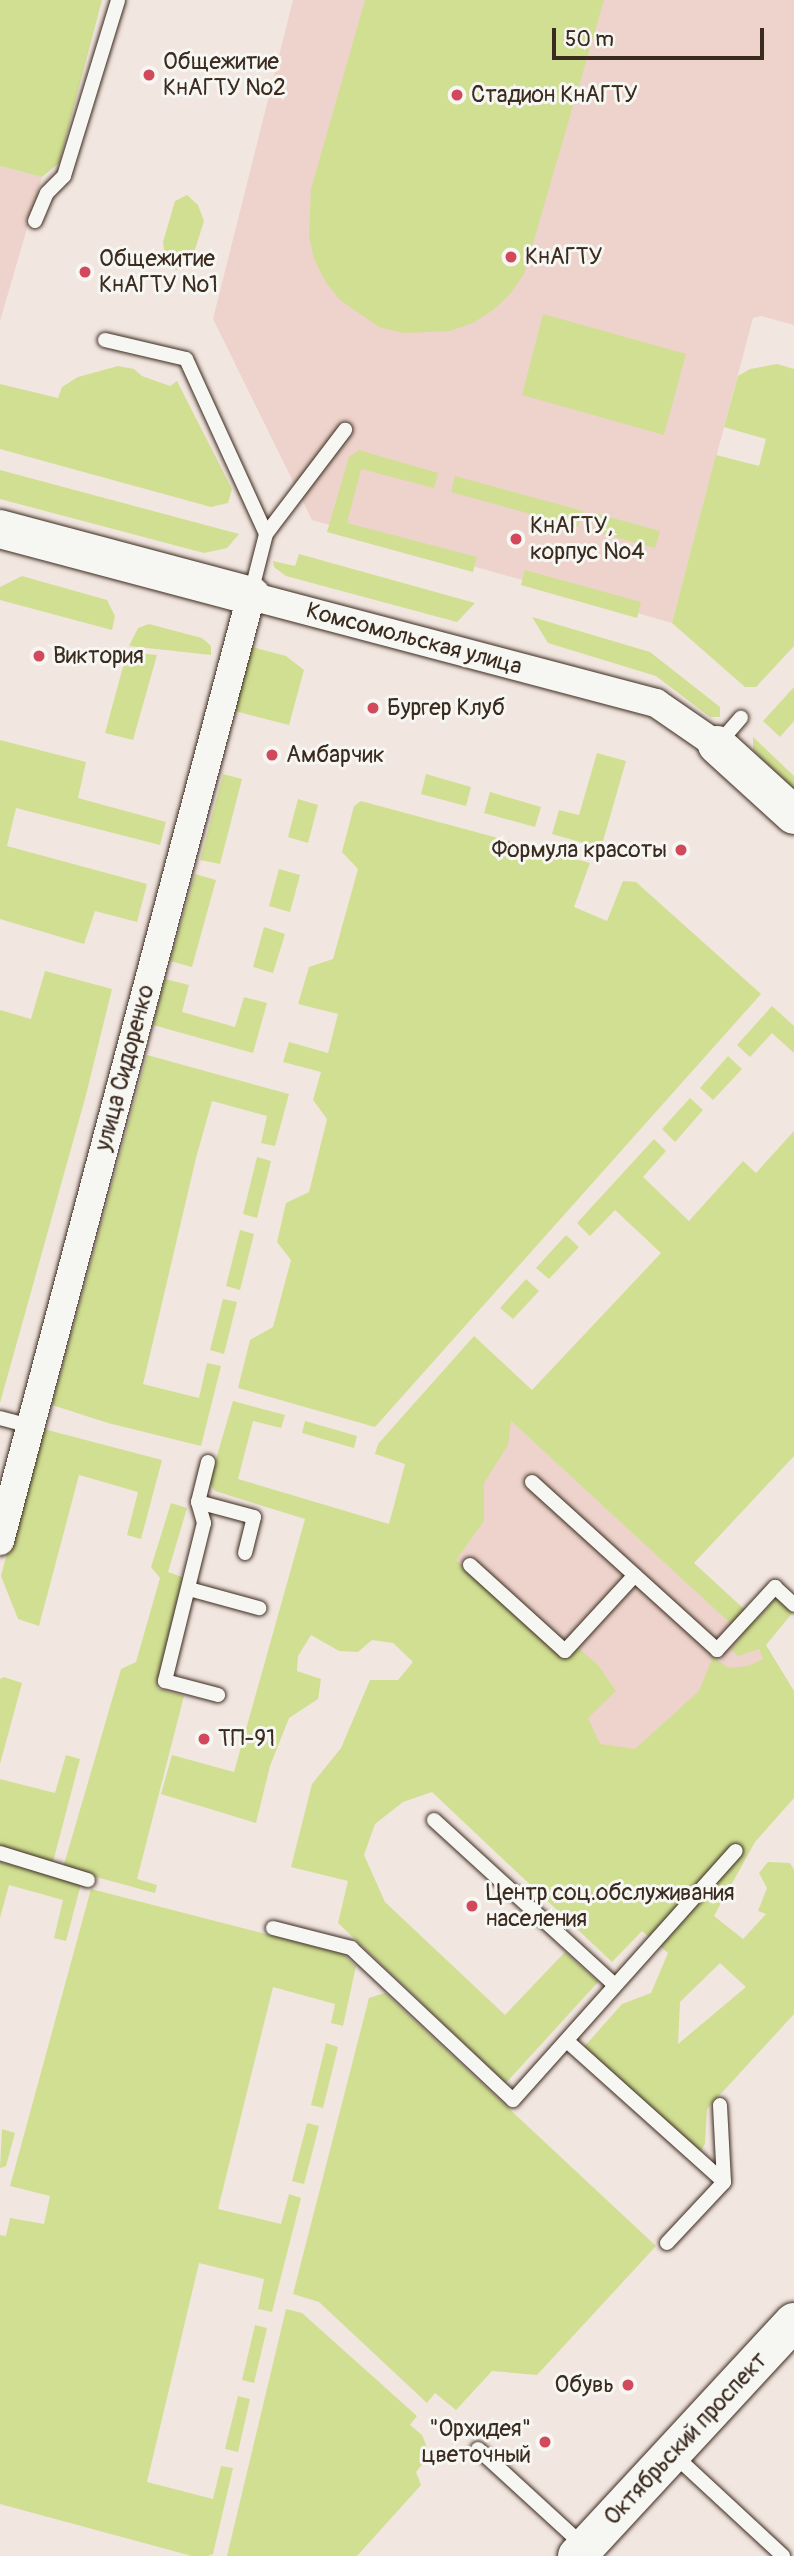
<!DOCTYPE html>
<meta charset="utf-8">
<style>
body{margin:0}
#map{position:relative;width:794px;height:2556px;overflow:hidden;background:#f2e6e0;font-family:Pangolin,sans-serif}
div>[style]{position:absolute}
.built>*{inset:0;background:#edd3cb}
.green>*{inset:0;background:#d1df93}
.roads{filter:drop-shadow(0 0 2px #3b2a1e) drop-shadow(0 0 2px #3b2a1e)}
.lane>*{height:14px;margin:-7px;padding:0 7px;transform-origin:7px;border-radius:7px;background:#f6f6f2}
.street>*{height:28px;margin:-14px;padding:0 14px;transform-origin:14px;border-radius:14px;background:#f6f6f2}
.secondary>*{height:38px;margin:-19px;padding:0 19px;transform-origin:19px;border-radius:19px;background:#f6f6f2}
.dots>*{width:19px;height:19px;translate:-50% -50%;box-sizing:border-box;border:4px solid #f6f6f2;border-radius:50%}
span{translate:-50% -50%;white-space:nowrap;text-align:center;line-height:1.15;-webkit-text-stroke:6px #f6f6f2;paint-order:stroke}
.poi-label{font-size:23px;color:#3b2a1e}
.left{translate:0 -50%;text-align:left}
.right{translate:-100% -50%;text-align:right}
.street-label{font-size:23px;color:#3b2a1e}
.scale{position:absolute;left:552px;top:28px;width:212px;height:32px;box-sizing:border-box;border:4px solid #3b2a1e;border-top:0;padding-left:9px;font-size:21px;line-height:24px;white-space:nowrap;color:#3b2a1e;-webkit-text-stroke:5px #f6f6f2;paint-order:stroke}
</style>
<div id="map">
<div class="built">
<i style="clip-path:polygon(293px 0,794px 0,794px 325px,761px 316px,753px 318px,672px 623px,312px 520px,213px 319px)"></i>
<i style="clip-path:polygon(0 166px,42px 177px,0 321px)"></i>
<i style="clip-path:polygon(510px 1420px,759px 1649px,794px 1723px,674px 1869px,397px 1559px)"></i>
</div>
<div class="green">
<i style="clip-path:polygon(0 0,102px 0,59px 163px,42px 177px,0 166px)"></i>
<i style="clip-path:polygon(365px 0,604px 0,524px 274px,510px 294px,493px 310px,473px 323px,450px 331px,403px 333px,379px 327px,340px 300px,325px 281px,314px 259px,309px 236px,311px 189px)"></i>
<i style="clip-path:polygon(187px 195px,198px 205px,204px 221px,193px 256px,187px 266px,176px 270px,165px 258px,163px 242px,175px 201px)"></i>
<i style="clip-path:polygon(543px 314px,686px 354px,664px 435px,522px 395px)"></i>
<i style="clip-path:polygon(777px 364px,794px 369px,794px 646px,756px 687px,745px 687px,672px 623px,716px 455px,759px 466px,766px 439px,724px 427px,738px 376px,750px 369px)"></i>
<i style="clip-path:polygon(118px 366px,134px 369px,142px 376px,170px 386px,177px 381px,232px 489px,228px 503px,211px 507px,0 449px,0 384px,58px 398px,62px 387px,78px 377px)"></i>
<i style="clip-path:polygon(359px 450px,438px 473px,434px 488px,361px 469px,347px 523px,477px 557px,473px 572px,327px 532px,349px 457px)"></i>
<i style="clip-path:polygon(0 470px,239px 534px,227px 548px,204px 553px,0 499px)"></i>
<i style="clip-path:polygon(455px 476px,583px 511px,578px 527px,451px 492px)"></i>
<i style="clip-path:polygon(598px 514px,660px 531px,655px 548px,593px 531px)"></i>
<i style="clip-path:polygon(299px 554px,475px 603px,457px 622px,286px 576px,274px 567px,273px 561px,295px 566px)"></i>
<i style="clip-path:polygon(525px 570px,641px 602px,637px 618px,521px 585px)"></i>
<i style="clip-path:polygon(22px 576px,107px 600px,115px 616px,112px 630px,0 600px,0 587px)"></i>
<i style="clip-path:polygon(532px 617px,650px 652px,720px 707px,720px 717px,710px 717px,656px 676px,548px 643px)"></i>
<i style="clip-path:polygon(149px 624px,202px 638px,211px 646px,211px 655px,129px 646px,138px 628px)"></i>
<i style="clip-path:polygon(248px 646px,286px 656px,304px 670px,289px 725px,231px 710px)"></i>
<i style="clip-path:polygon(127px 652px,157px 655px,133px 740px,105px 733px)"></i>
<i style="clip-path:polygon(794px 687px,794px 721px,780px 737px,763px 721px)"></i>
<i style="clip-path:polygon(753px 737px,794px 776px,794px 789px,753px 750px)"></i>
<i style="clip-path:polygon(0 740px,86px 762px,78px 798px,166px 822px,160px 845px,16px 808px,7px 846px,147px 884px,137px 922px,95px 911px,84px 944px,0 919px)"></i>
<i style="clip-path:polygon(597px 753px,626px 761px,601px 848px,552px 834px,559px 810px,579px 815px)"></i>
<i style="clip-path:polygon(223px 774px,242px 779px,220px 864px,200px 860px)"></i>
<i style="clip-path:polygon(426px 774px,471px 787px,466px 806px,421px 794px)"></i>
<i style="clip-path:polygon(490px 792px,541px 807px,535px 827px,484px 813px)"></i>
<i style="clip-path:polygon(298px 799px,318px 805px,308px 843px,288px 837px)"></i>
<i style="clip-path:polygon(361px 801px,590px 863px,574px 907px,607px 921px,623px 881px,636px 882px,761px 994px,375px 1427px,238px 1388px,250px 1340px,273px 1327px,291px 1260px,277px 1242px,286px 1203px,309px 1192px,327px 1119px,313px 1100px,321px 1072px,283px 1062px,289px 1042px,328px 1053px,338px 1014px,298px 1004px,309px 967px,333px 959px,358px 869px,342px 852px,354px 806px)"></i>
<i style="clip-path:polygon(279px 869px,300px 875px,290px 912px,269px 906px)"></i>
<i style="clip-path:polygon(195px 874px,216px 880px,192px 967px,170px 961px)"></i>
<i style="clip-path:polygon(264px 927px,285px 934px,273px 973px,253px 967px)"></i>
<i style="clip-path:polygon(45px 971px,112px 989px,86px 1095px,0 1403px,0 1010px,31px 1019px)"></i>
<i style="clip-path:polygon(165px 979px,189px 985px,182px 1012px,235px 1027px,244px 997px,267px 1003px,253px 1053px,153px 1025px)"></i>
<i style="clip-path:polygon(772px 1006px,794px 1026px,794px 1053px,772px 1033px,750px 1057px,737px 1045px)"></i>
<i style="clip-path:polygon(147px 1055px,289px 1094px,275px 1146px,261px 1143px,267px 1116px,212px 1101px,196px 1158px,143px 1384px,199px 1398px,207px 1363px,221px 1366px,201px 1446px,108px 1423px,52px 1405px)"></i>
<i style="clip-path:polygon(728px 1056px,742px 1069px,713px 1100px,700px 1088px)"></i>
<i style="clip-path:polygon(690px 1098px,703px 1110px,675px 1142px,662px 1129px)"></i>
<i style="clip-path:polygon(evenodd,794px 1131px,794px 1456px,694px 1563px,756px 1620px,779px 1595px,794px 1611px,766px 1645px,794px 1691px,794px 1798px,755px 1842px,714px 1916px,743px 1939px,766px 1914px,758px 1911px,767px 1888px,759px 1873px,768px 1862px,790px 1863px,794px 1870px,794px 2014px,707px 2109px,705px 2144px,699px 2153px,584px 2047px,622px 2004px,651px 1993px,668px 1953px,642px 1931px,612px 1962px,432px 1792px,403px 1802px,375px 1824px,364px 1855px,385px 1902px,505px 2015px,565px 1952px,598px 1982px,506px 2083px,338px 1923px,348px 1881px,291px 1867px,312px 1784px,341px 1748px,370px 1680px,398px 1680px,413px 1662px,393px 1643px,372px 1640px,358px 1652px,339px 1651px,311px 1635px,298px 1656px,297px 1671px,321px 1679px,318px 1699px,289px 1718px,270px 1766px,256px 1823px,161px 1794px,172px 1755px,234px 1772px,305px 1519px,215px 1491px,209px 1483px,233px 1401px,285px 1415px,281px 1428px,253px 1421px,238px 1479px,389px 1524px,405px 1464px,375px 1454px,378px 1444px,474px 1336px,532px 1390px,661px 1253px,615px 1210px,590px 1236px,577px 1223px,654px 1139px,666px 1151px,643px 1177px,689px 1221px,743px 1161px,756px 1173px,794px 1131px,511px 1421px,743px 1635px,731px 1649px,738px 1656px,759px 1649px,763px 1659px,748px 1666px,729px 1668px,713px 1657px,699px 1691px,635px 1749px,600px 1744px,588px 1718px,616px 1691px,598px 1665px,577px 1647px,565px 1658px,456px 1560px,484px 1521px,484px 1483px,508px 1445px,511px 1421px,794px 1131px,720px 1963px,746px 1987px,678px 2044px,680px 2002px,720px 1963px)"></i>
<i style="clip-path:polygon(257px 1157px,271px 1161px,257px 1218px,243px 1214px)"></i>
<i style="clip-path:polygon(240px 1230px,254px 1234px,240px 1290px,226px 1286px)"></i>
<i style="clip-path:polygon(566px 1235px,579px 1247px,549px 1279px,536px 1268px)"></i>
<i style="clip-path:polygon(526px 1279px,539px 1291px,513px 1319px,500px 1308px)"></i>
<i style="clip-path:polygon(223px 1299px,237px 1302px,224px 1354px,210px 1350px)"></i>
<i style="clip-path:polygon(305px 1421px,357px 1436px,354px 1448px,302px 1433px)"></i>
<i style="clip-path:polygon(40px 1428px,162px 1460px,141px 1539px,127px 1535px,138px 1492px,79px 1475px,39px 1626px,18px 1619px,1px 1576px)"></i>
<i style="clip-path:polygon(171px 1503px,187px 1508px,168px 1572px,185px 1578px,157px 1688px,184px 1696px,137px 1879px,157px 1885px,155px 1893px,63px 1868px,121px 1669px,136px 1662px,160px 1578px,151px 1567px)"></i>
<i style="clip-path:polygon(4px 1677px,22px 1683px,0 1764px,0 1679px)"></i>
<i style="clip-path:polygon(66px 1755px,80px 1759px,53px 1862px,0 1846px,0 1779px,55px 1793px)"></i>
<i style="clip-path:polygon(0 1862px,81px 1884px,66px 1941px,54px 1938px,63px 1900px,9px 1885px,0 1918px)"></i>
<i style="clip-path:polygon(91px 1889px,343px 1954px,356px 1966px,343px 2026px,331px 2023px,335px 2004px,273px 1987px,218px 2209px,281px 2224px,289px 2194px,301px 2198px,272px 2312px,258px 2309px,264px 2279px,199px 2263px,147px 2482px,213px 2499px,221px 2466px,233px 2468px,213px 2554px,208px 2556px,192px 2556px,0 2504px,0 2235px,6px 2236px,10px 2218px,44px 2224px,50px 2196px,10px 2186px)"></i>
<i style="clip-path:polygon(385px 1993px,656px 2246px,537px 2375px,492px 2371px,456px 2410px,435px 2393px,427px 2403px,319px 2302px,293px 2294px,369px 1998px)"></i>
<i style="clip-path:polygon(326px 2043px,338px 2047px,323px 2108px,311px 2105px)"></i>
<i style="clip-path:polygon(307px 2123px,319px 2126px,304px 2184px,292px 2181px)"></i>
<i style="clip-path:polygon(2px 2129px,15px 2133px,6px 2166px,0 2168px)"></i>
<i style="clip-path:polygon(286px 2309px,302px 2313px,417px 2416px,410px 2425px,422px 2435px,430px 2455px,416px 2472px,421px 2485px,357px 2556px,227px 2556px)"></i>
<i style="clip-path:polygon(255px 2325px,267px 2328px,254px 2383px,242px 2380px)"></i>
<i style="clip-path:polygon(238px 2396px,250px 2399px,238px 2452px,225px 2449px)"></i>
</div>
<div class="roads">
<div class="lane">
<i style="left:35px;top:221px;width:30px;rotate:-67deg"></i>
<i style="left:47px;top:193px;width:24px;rotate:-45deg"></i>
<i style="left:64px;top:176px;width:184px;rotate:-72.9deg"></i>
<i style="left:105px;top:340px;width:83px;rotate:13.2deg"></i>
<i style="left:186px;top:359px;width:192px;rotate:65.4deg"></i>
<i style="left:251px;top:593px;width:61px;rotate:-75.7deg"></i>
<i style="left:266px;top:534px;width:131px;rotate:-52.8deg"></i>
<i style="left:718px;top:744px;width:35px;rotate:-49deg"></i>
<i style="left:0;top:1418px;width:31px;rotate:15deg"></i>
<i style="left:208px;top:1462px;width:41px;rotate:104deg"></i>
<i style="left:198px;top:1502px;width:22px;rotate:74deg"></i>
<i style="left:204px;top:1523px;width:163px;rotate:103.9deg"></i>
<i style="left:165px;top:1681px;width:55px;rotate:14.8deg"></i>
<i style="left:532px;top:1482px;width:250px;rotate:42.2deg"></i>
<i style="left:717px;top:1650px;width:86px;rotate:-47.4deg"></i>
<i style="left:775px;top:1587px;width:26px;rotate:43deg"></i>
<i style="left:198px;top:1502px;width:58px;rotate:15deg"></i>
<i style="left:254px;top:1517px;width:37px;rotate:104deg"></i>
<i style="left:470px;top:1565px;width:128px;rotate:42.2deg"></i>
<i style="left:565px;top:1651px;width:103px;rotate:-47.4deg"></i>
<i style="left:189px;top:1589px;width:73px;rotate:15.2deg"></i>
<i style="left:434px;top:1820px;width:245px;rotate:42.4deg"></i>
<i style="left:0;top:1853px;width:92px;rotate:17.1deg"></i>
<i style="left:273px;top:1928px;width:81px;rotate:14.4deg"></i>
<i style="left:351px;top:1948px;width:222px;rotate:43.2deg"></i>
<i style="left:513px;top:2100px;width:334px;rotate:-48.2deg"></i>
<i style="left:567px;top:2041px;width:211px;rotate:41.9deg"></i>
<i style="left:667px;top:2243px;width:83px;rotate:-46.9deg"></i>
<i style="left:724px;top:2182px;width:77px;rotate:-93deg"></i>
<i style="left:478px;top:2449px;width:145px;rotate:42.5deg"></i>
<i style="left:673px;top:2454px;width:150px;rotate:42.8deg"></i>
</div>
<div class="street">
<i style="left:0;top:1541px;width:978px;rotate:-75.13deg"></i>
<i style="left:251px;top:596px;width:419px;rotate:14.8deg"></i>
<i style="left:656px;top:703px;width:74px;rotate:34.5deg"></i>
</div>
<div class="secondary">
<i style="left:0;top:529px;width:260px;rotate:14.9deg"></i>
<i style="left:717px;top:745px;width:104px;rotate:42.3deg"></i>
<i style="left:577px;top:2556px;width:319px;rotate:-47.2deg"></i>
</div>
</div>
<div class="dots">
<i style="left:149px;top:75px;background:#d1495b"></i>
<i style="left:457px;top:95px;background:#d1495b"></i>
<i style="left:511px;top:257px;background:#d1495b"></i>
<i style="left:85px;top:272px;background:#d1495b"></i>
<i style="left:516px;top:539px;background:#d1495b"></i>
<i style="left:39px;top:656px;background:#d1495b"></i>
<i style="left:373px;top:708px;background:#d1495b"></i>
<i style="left:272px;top:755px;background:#d1495b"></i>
<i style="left:681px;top:850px;background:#d1495b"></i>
<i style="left:204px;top:1739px;background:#d1495b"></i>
<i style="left:472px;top:1906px;background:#d1495b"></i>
<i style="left:628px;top:2385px;background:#d1495b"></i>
<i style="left:545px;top:2442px;background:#d1495b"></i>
</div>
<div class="poi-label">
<span class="left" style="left:163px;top:75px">Общежитие<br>КнАГТУ №2</span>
<span class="left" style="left:471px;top:95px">Стадион КнАГТУ</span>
<span class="left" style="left:525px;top:257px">КнАГТУ</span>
<span class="left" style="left:99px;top:272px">Общежитие<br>КнАГТУ №1</span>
<span class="left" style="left:530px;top:539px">КнАГТУ,<br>корпус №4</span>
<span class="left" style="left:53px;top:656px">Виктория</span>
<span class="left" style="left:387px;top:708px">Бургер Клуб</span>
<span class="left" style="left:286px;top:755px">Амбарчик</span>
<span class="right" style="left:667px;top:850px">Формула красоты</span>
<span class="left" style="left:218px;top:1739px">ТП-91</span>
<span class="left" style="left:486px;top:1906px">Центр соц.обслуживания<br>населения</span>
<span class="right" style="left:614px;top:2385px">Обувь</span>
<span class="right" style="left:531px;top:2442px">"Орхидея"<br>цветочный</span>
</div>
<div class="street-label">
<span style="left:414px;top:639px;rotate:15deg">Комсомольская улица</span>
<span style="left:125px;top:1068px;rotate:-75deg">улица Сидоренко</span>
<span style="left:686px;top:2439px;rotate:-47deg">Октябрьский проспект</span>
</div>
<div class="scale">50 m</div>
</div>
